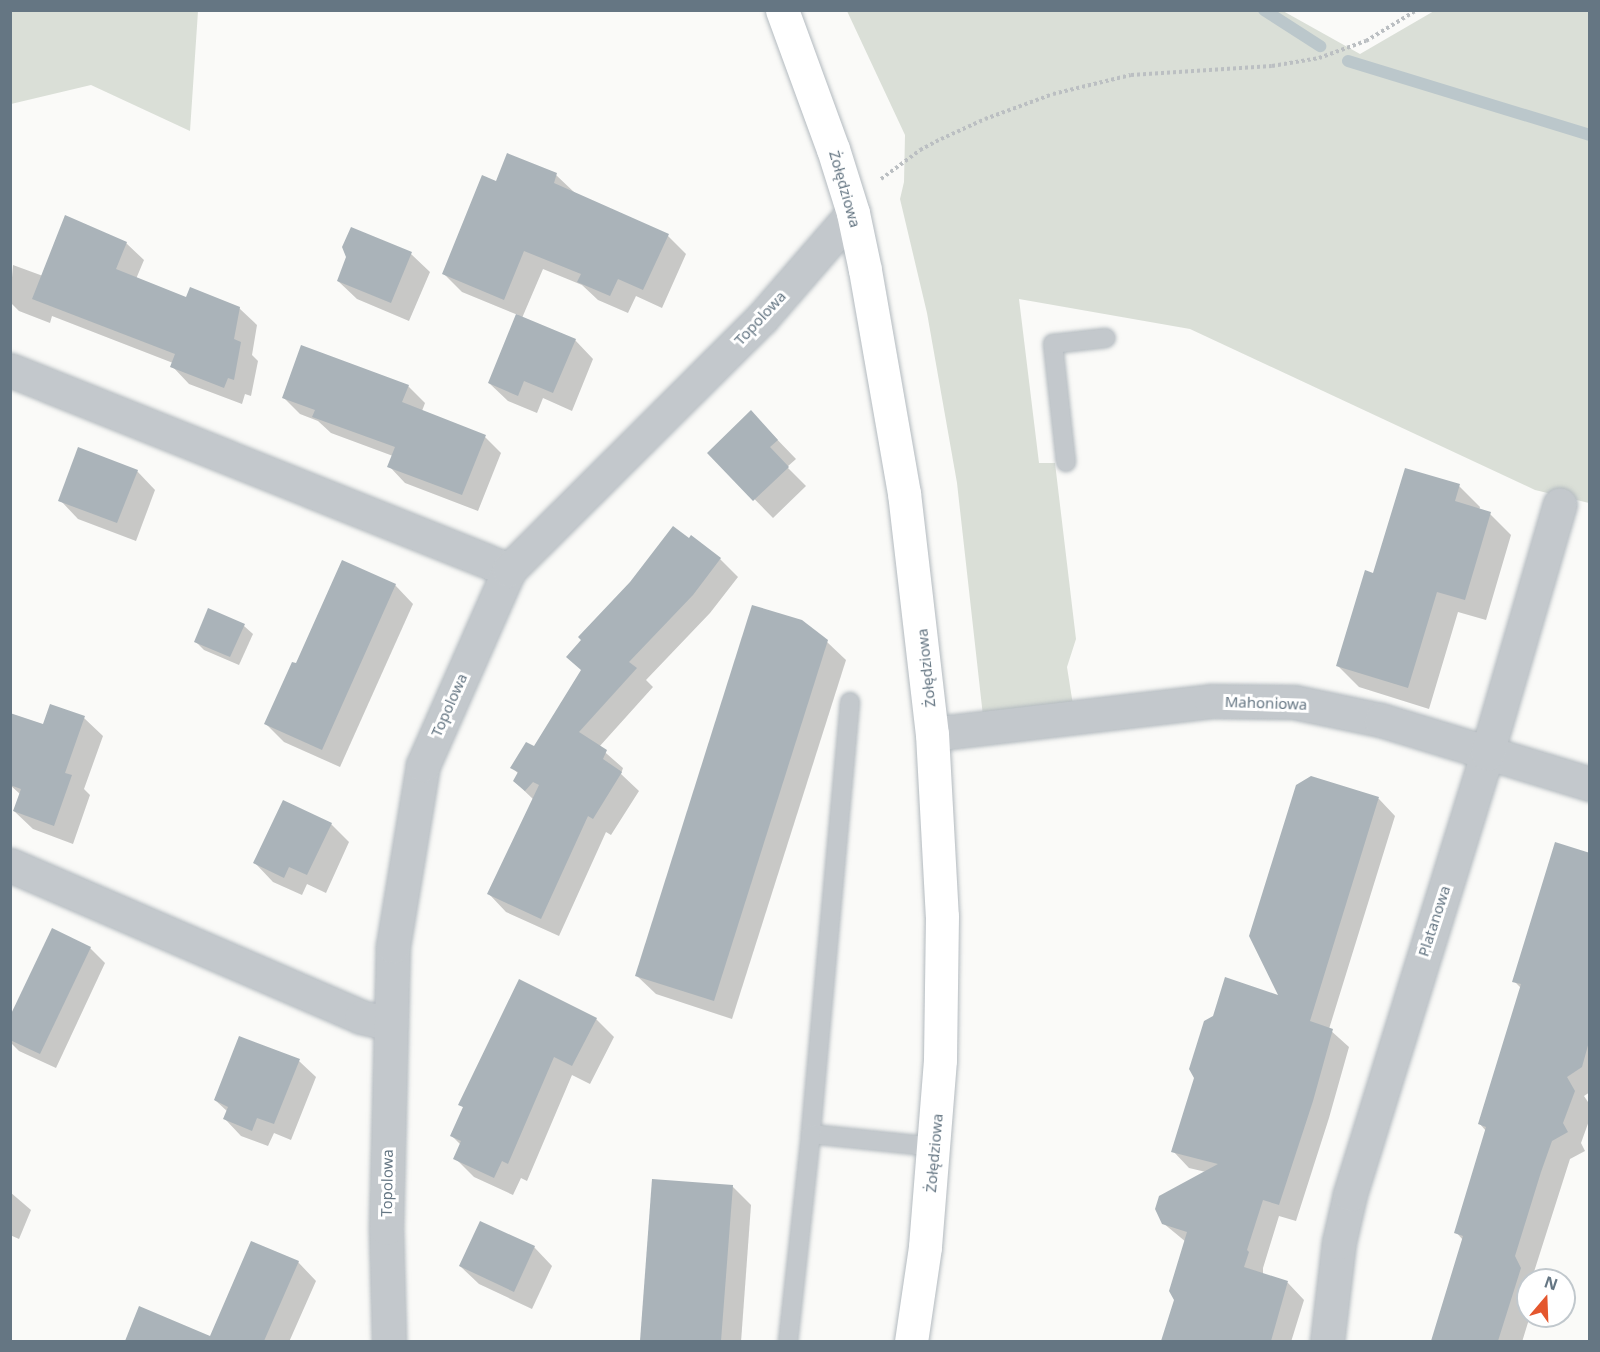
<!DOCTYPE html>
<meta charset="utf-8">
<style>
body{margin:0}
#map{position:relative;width:1600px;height:1352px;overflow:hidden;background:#fafaf8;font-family:"Noto Sans",sans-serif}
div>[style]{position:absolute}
.green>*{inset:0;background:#dadfd7}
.shadow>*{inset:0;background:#0003}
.stream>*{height:12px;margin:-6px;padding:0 6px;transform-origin:6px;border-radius:6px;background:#bbc7cb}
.building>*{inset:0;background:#aab3b9}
.path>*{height:4px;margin-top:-2px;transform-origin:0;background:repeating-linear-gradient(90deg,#bbbfc2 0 3px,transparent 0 6px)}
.roads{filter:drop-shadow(0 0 2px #b3babf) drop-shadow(0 0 2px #b3babf)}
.lane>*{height:18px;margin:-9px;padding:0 9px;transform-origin:9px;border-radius:9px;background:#c3c8cc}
.street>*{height:33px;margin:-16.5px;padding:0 16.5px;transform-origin:16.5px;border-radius:16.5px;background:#c3c8cc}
.secondary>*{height:33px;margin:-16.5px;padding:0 16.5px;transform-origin:16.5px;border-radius:16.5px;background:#fff}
span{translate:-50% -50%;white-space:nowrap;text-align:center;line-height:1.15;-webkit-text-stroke:6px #fff;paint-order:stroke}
.street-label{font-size:15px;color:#657683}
.frame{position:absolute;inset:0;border:12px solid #657683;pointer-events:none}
.north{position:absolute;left:1516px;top:1268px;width:60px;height:60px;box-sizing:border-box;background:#fff;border:2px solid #c1c8cd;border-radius:50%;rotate:19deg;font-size:16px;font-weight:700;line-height:24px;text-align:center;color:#657683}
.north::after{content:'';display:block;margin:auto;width:21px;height:27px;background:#e4572e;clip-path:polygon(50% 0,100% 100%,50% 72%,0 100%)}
</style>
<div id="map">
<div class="green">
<i style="clip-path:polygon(10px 11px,198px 11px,190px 131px,91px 85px,11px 104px)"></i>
<i style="clip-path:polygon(847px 11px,1283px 11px,1360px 54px,1434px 11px,1589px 11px,1589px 503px,1535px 490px,1190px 329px,1019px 299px,1039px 463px,1055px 463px,1076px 639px,1067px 667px,1073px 705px,983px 716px,957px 483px,927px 313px,900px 199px,904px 182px,905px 135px)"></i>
</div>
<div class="shadow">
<i style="clip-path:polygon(556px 175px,575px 193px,668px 236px,686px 254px,662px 308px,636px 296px,628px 313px,598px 300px,582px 285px,543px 269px,522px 318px,575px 340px,593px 359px,572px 411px,543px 398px,537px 413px,508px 401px,489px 383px,518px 315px,462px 292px,444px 274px,497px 182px)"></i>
<i style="clip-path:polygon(352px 229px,411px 254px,430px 272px,409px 321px,357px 299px,338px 281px,348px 257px)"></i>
<i style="clip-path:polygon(126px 243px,144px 260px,136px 279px,187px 299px,239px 308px,257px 325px,252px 355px,258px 361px,251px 396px,245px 394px,242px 404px,189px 384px,172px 366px,173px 363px,52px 316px,50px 323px,19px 311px,10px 302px,13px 265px,43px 276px)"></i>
<i style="clip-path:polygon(408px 386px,425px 403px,422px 411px,485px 437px,501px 453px,478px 511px,405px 483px,389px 466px,393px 456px,331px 433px,318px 421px,300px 414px,283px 397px)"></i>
<i style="clip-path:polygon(769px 431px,796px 459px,787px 467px,806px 486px,773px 518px,709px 453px)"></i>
<i style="clip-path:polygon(137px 471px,155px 490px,136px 541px,78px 519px,60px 500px)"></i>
<i style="clip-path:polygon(1459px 486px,1480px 507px,1479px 511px,1490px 514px,1511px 535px,1486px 620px,1458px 612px,1429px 709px,1359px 687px,1338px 666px,1374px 575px)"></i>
<i style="clip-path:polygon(720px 559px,738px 577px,710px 613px,646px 680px,653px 687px,599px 747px,623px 768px,621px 774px,639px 791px,611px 835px,606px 832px,559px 936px,506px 912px,489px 894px,534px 800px,514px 781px,519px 774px,512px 768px,534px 748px)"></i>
<i style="clip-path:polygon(395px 585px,413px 604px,340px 767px,284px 742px,266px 724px,296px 665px)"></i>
<i style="clip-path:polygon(244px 626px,253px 634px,239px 665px,204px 650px,195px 641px)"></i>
<i style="clip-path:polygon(827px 642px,846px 660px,732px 1019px,656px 994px,637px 976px)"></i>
<i style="clip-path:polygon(84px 718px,103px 736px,84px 789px,90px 795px,73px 844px,33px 829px,14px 811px,20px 794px,10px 785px,44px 726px)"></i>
<i style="clip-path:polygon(1311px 778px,1379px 799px,1395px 816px,1329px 1029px,1349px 1047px,1329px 1118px,1296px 1221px,1279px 1216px,1263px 1268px,1263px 1275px,1288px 1283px,1304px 1300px,1291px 1342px,1163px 1342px,1176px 1300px,1186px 1242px,1163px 1223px,1206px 1172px,1189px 1168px,1173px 1151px,1281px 998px)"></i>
<i style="clip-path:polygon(331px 824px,349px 842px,326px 893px,307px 884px,302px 895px,273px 882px,255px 863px)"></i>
<i style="clip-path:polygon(1590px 855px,1590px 1092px,1584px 1096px,1590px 1105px,1590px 1118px,1581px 1143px,1585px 1151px,1570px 1159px,1533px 1275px,1535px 1280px,1528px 1280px,1530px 1316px,1522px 1342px,1432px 1342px,1463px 1240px,1456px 1232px,1486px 1131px,1480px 1124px,1521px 988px,1514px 981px)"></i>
<i style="clip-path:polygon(90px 948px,105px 963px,56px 1068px,19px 1051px,10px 1042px,10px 1020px)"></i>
<i style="clip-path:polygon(596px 1019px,614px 1037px,590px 1084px,572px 1075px,527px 1181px,521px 1178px,513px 1195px,474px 1177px,455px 1158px,461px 1145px,451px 1135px,464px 1108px,460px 1104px)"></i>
<i style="clip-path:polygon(240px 1038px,299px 1061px,316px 1077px,291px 1140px,274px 1133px,268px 1146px,241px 1136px,225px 1119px,228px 1112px,215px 1100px)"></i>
<i style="clip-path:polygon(654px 1181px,733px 1187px,751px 1205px,741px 1342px,641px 1342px)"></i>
<i style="clip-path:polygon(10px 1192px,31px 1210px,19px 1239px,10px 1235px)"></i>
<i style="clip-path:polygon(534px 1247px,552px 1266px,532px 1309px,479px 1284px,460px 1266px)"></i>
<i style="clip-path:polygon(298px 1262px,316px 1281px,289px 1342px,126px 1342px,140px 1308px,211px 1338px)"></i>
</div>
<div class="stream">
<i style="left:1264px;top:10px;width:67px;rotate:32.7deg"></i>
<i style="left:1348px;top:61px;width:253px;rotate:17deg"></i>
</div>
<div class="building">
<i style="clip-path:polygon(507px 153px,557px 173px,554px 183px,669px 234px,643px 290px,618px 279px,610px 296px,577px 282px,581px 274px,524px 251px,504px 300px,442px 274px,482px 175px,496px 181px)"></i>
<i style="clip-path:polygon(65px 215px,127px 242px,116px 269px,186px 297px,190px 287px,240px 307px,234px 339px,241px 342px,234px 380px,228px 378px,224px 388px,170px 367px,175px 354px,32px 299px)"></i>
<i style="clip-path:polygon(351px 227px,412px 252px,391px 303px,337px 281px,346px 257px,342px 247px)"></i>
<i style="clip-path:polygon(516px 314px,576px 339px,553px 393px,524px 381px,518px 396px,488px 383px)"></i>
<i style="clip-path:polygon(301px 345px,409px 385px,402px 402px,486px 435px,462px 495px,387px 467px,395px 447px,312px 417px,315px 410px,282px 398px)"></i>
<i style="clip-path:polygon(751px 410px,778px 440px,770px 447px,789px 467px,753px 501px,707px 453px)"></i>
<i style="clip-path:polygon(78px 447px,138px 470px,117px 523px,58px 501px)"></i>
<i style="clip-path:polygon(1405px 468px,1460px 484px,1455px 501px,1491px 512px,1465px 600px,1437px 592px,1408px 688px,1336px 666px,1365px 570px,1373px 573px)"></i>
<i style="clip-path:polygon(673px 526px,689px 538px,691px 535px,721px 558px,693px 595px,629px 662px,637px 668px,579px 732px,607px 750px,603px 759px,622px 772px,593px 819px,588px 816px,541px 919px,487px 894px,539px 785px,533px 782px,525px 791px,513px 781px,518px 772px,510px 768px,526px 742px,534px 746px,581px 670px,566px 657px,581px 640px,578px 637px,630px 582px)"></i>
<i style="clip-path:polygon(342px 560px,396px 584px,322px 750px,264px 724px,292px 662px,296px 663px)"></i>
<i style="clip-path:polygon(752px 605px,802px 620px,828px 640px,714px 1001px,635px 976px)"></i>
<i style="clip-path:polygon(208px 608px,245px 624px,230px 657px,194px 642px)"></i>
<i style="clip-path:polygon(50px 704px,85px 716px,65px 773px,72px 775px,54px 826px,13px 811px,21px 789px,10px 785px,10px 713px,43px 724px)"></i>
<i style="clip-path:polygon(1311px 776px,1379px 797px,1310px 1021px,1333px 1029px,1313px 1101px,1279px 1205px,1263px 1200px,1247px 1250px,1249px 1252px,1244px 1267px,1288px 1281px,1271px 1341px,1161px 1341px,1174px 1300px,1169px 1291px,1187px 1232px,1162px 1224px,1155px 1209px,1159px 1196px,1218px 1164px,1171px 1152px,1194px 1078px,1189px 1069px,1204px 1021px,1213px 1016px,1225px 977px,1278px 995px,1249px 936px,1296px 785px)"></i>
<i style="clip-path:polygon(283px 800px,332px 823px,307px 875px,289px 867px,284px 878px,253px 863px)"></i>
<i style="clip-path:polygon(1555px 842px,1590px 853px,1590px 1038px,1582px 1067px,1567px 1077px,1575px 1091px,1563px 1123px,1568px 1132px,1552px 1141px,1541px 1172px,1515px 1256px,1521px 1268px,1498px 1341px,1431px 1341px,1463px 1236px,1454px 1233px,1486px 1127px,1478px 1124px,1521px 984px,1512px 982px)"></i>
<i style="clip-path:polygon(52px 928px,91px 947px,40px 1054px,10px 1040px,10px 1016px)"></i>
<i style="clip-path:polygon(519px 979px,597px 1018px,572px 1066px,554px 1057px,508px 1164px,502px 1161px,494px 1178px,453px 1159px,461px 1141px,450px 1136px,463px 1107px,458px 1105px)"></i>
<i style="clip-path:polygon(239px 1036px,300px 1059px,274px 1124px,257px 1118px,252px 1131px,223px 1119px,228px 1107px,214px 1100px)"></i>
<i style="clip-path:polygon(652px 1179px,733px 1185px,721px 1341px,640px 1341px)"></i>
<i style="clip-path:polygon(480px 1221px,535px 1246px,514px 1292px,459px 1266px)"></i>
<i style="clip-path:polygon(251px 1241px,299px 1261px,264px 1341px,125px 1341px,139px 1306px,210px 1336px)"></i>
</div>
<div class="path">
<i style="left:881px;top:179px;width:49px;rotate:-36.6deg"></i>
<i style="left:920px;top:150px;width:24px;rotate:-28deg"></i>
<i style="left:941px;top:139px;width:48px;rotate:-24.4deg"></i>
<i style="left:985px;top:119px;width:72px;rotate:-20.2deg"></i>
<i style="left:1053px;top:94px;width:80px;rotate:-13.7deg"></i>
<i style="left:1131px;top:75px;width:141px;rotate:-3.7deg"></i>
<i style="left:1272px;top:66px;width:48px;rotate:-9.7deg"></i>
<i style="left:1319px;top:58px;width:50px;rotate:-19.9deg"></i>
<i style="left:1366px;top:41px;width:60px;rotate:-31.3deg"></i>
</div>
<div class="roads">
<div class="lane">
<i style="left:1066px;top:462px;width:119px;rotate:-96.3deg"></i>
<i style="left:1053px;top:344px;width:53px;rotate:-6.5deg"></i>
<i style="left:850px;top:702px;width:434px;rotate:95.2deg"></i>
<i style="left:811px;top:1134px;width:125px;rotate:6deg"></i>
<i style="left:788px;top:1342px;width:209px;rotate:-83.7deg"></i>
</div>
<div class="street">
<i style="left:10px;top:370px;width:538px;rotate:21.84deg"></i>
<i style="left:932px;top:734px;width:281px;rotate:-6.7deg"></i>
<i style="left:1211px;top:701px;width:83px;rotate:0.7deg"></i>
<i style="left:1294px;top:702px;width:89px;rotate:11.7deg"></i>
<i style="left:1381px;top:720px;width:219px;rotate:17deg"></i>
<i style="left:10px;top:865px;width:382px;rotate:23.4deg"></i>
<i style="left:361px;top:1017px;width:31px;rotate:13deg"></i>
<i style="left:389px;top:1342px;width:114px;rotate:-91.5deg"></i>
<i style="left:386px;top:1228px;width:282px;rotate:-88.6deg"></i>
<i style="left:393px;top:946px;width:183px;rotate:-80.6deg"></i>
<i style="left:423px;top:765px;width:213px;rotate:-66.2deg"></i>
<i style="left:509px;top:570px;width:357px;rotate:-44.9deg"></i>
<i style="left:762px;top:318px;width:139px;rotate:-49.1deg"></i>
<i style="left:1327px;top:1342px;width:101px;rotate:-83.2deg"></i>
<i style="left:1339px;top:1242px;width:49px;rotate:-77.1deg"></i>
<i style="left:1350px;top:1194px;width:462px;rotate:-72.7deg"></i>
<i style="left:1487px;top:753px;width:259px;rotate:-73.7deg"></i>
</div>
<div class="secondary">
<i style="left:782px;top:10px;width:148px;rotate:69.9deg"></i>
<i style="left:833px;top:149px;width:67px;rotate:72.6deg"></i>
<i style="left:853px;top:213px;width:58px;rotate:78.1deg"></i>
<i style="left:865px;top:270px;width:226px;rotate:80.1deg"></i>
<i style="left:904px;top:493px;width:243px;rotate:83.4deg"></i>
<i style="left:932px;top:734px;width:182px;rotate:86.9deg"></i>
<i style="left:942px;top:916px;width:144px;rotate:90.8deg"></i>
<i style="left:940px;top:1060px;width:188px;rotate:94.6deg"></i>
<i style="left:925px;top:1247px;width:96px;rotate:98.4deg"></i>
</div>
</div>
<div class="street-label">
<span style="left:845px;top:189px;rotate:74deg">Żołędziowa</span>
<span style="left:760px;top:318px;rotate:-47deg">Topolowa</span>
<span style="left:926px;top:668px;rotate:-96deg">Żołędziowa</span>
<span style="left:1266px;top:703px;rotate:2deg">Mahoniowa</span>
<span style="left:449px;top:705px;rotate:-66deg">Topolowa</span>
<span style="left:1434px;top:921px;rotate:-72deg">Platanowa</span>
<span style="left:934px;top:1153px;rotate:-85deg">Żołędziowa</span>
<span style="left:387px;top:1183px;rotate:-89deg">Topolowa</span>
</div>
<div class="frame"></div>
<div class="north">N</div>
</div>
